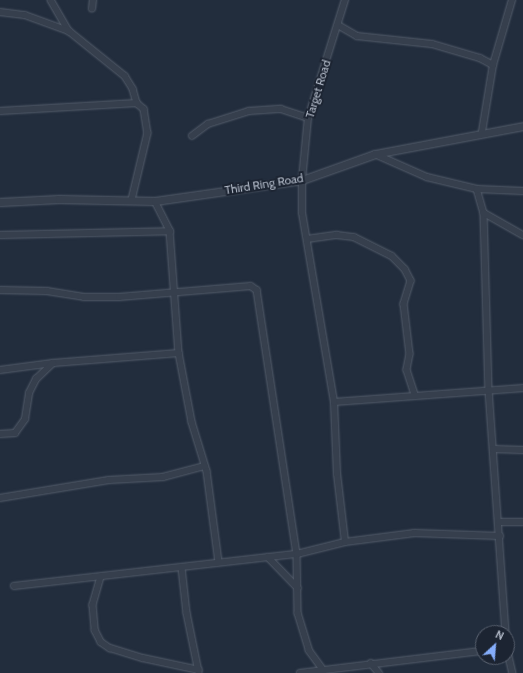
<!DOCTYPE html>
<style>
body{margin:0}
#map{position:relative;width:523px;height:673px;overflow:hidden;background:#222d3d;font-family:Cabin,sans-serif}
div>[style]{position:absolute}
.roads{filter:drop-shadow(0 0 1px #545d6b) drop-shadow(0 0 1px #545d6b)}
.minor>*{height:5.5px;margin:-2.75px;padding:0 2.75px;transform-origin:2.75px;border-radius:2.75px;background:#363f4d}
.tertiary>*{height:7px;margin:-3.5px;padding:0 3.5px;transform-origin:3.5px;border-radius:3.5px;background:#363f4d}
span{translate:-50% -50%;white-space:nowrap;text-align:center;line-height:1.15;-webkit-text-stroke:4px #1c2432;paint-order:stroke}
.street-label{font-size:12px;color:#b2bac8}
.north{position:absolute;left:475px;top:625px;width:40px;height:40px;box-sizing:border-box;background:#1c2432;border:1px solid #58606e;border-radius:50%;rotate:26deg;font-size:11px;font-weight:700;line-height:16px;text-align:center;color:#b2bac8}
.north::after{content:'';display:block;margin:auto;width:14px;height:18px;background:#85adfb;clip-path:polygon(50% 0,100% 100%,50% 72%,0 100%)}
</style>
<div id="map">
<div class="roads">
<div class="minor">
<i style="left:51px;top:0;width:36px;rotate:60deg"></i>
<i style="left:69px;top:31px;width:72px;rotate:38.8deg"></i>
<i style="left:125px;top:76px;width:15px;rotate:58deg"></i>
<i style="left:133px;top:89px;width:15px;rotate:74deg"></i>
<i style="left:137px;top:103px;width:9px;rotate:41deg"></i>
<i style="left:144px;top:109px;width:24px;rotate:81deg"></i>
<i style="left:148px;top:133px;width:69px;rotate:103.4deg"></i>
<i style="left:92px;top:9px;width:9px;rotate:-84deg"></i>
<i style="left:0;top:12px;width:25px;rotate:7deg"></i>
<i style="left:25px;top:15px;width:47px;rotate:20deg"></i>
<i style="left:338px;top:25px;width:22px;rotate:30deg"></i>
<i style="left:357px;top:36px;width:75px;rotate:6.1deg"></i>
<i style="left:432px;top:44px;width:50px;rotate:16.3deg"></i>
<i style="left:480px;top:58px;width:15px;rotate:28deg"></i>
<i style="left:0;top:111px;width:137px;rotate:-3.3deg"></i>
<i style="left:482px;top:132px;width:68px;rotate:-80.7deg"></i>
<i style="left:493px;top:65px;width:68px;rotate:-73.7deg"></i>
<i style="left:192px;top:136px;width:20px;rotate:-37deg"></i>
<i style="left:208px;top:124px;width:43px;rotate:-17.6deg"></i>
<i style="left:249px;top:111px;width:32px;rotate:-4deg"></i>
<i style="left:281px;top:109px;width:28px;rotate:18deg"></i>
<i style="left:375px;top:154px;width:57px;rotate:23.9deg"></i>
<i style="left:427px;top:177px;width:51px;rotate:13.5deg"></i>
<i style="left:477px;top:189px;width:25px;rotate:74deg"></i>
<i style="left:484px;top:213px;width:177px;rotate:88.4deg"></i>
<i style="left:489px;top:390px;width:244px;rotate:86deg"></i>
<i style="left:477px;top:189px;width:46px;rotate:2.5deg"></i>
<i style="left:155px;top:201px;width:34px;rotate:63deg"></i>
<i style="left:170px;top:231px;width:122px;rotate:85.8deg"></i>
<i style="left:179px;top:353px;width:70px;rotate:79.3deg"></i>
<i style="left:192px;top:422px;width:51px;rotate:73deg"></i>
<i style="left:207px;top:471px;width:92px;rotate:82.5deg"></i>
<i style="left:484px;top:213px;width:45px;rotate:29.4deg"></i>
<i style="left:0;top:235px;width:170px;rotate:-1.3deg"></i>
<i style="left:307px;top:239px;width:30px;rotate:-8deg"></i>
<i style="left:337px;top:235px;width:17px;rotate:7deg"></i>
<i style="left:354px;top:237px;width:42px;rotate:26.6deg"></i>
<i style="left:392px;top:256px;width:18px;rotate:45deg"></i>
<i style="left:405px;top:269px;width:13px;rotate:63deg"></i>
<i style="left:411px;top:281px;width:24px;rotate:107deg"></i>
<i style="left:404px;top:304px;width:50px;rotate:83.2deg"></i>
<i style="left:410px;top:354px;width:16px;rotate:101deg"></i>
<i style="left:407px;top:370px;width:26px;rotate:72deg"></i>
<i style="left:0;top:290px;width:47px;rotate:1.2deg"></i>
<i style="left:47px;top:291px;width:37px;rotate:9deg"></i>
<i style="left:84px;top:297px;width:35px"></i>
<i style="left:119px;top:297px;width:132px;rotate:-4.8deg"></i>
<i style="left:251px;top:286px;width:7px;rotate:34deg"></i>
<i style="left:257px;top:290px;width:267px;rotate:81.4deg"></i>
<i style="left:297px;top:554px;width:59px;rotate:89deg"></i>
<i style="left:298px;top:613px;width:39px;rotate:73deg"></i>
<i style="left:309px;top:650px;width:24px;rotate:54deg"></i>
<i style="left:0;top:370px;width:53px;rotate:-7.5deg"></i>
<i style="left:53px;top:363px;width:126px;rotate:-4.5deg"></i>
<i style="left:334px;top:402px;width:190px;rotate:-4.2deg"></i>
<i style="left:0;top:434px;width:15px;rotate:-4deg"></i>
<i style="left:15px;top:433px;width:17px;rotate:-54deg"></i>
<i style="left:25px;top:419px;width:26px;rotate:-81deg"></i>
<i style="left:29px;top:393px;width:16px;rotate:-63deg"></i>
<i style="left:36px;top:379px;width:23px;rotate:-43deg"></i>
<i style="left:493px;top:449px;width:30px;rotate:2deg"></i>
<i style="left:0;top:498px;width:110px;rotate:-9.4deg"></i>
<i style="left:109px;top:480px;width:54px;rotate:-3.2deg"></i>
<i style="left:163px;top:477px;width:43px;rotate:-14.7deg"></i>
<i style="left:499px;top:522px;width:24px"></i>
<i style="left:345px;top:542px;width:68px;rotate:-96.7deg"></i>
<i style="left:337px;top:474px;width:72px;rotate:-92.4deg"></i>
<i style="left:334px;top:402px;width:192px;rotate:-99.6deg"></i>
<i style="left:302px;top:213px;width:33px;rotate:-90deg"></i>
<i style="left:302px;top:180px;width:62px;rotate:-84.5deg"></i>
<i style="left:308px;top:118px;width:124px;rotate:-72.6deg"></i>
<i style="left:268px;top:557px;width:43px;rotate:45.9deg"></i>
<i style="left:182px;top:568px;width:45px;rotate:83.7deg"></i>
<i style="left:187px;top:613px;width:60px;rotate:78.5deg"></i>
<i style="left:101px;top:577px;width:29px;rotate:106deg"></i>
<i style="left:93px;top:605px;width:25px;rotate:85deg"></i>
<i style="left:95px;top:630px;width:13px;rotate:63deg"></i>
<i style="left:101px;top:642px;width:11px;rotate:34deg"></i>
<i style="left:110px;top:648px;width:34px;rotate:17deg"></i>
<i style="left:143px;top:658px;width:57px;rotate:12.1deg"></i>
<i style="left:14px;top:586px;width:285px;rotate:-6.5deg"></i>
<i style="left:297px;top:554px;width:49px;rotate:-14deg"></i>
<i style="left:345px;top:542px;width:70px;rotate:-7.4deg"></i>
<i style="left:414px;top:533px;width:86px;rotate:2deg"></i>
<i style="left:507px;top:648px;width:26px;rotate:77deg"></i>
<i style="left:371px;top:663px;width:13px;rotate:51deg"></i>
<i style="left:300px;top:673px;width:184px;rotate:-6.9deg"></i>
</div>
<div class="tertiary">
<i style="left:0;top:202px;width:59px;rotate:-2.9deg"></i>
<i style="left:59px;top:199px;width:96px;rotate:1.2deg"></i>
<i style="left:155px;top:201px;width:148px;rotate:-8.1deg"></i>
<i style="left:302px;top:180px;width:77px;rotate:-19.6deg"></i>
<i style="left:375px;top:154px;width:151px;rotate:-10.7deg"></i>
</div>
</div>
<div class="street-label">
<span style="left:318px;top:89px;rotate:-73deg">Target Road</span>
<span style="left:264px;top:184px;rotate:-9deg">Third Ring Road</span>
</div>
<div class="north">N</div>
</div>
